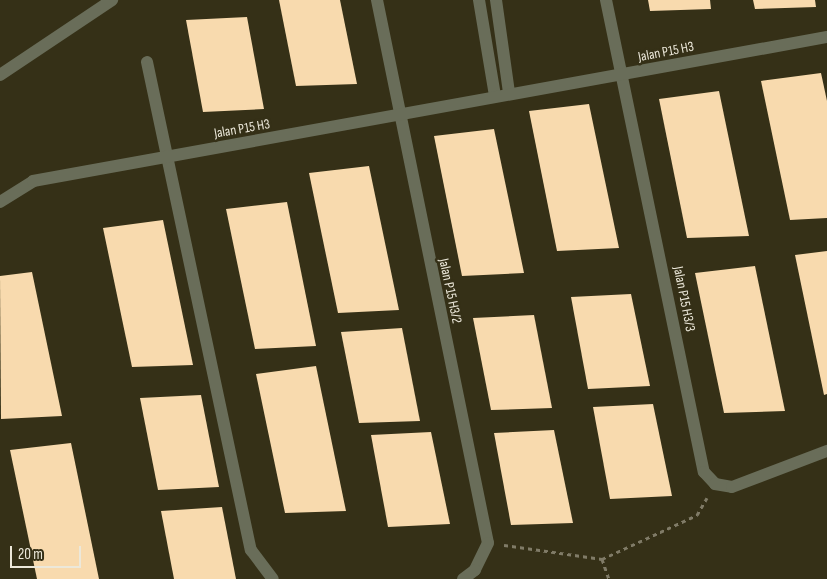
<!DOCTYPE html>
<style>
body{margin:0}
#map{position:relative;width:827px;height:579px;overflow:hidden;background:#353017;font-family:"Sofia Sans Condensed",sans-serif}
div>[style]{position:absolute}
.building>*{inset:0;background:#f8daae}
.path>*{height:3px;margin-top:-1.5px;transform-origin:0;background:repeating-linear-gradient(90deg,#807b67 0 4px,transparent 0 8px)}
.minor>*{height:12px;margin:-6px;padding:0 6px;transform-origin:6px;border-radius:6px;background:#696d59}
.tertiary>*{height:12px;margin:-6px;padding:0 6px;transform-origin:6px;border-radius:6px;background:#696d59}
span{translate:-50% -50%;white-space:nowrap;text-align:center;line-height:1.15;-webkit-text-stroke:5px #353017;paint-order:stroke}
.street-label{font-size:14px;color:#ece8da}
.scale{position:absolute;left:10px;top:546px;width:71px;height:22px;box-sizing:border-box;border:2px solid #ece8da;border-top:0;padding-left:6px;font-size:15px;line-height:18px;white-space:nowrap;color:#ece8da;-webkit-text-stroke:4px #353017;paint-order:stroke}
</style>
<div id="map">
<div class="building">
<i style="clip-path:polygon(279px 0,340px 0,357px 84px,296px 86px)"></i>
<i style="clip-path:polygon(648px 0,710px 0,711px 9px,650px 11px)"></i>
<i style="clip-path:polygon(753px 0,815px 0,816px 7px,755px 9px)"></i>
<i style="clip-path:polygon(247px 17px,264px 109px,203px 112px,186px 20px)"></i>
<i style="clip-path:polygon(821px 73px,827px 101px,827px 218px,790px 220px,761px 81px)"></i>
<i style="clip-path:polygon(719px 91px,749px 236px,687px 238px,659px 99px)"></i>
<i style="clip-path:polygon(589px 104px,619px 248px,557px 251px,529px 111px)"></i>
<i style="clip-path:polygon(494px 129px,524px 273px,462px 276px,434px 136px)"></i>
<i style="clip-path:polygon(369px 166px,399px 310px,338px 313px,309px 173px)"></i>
<i style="clip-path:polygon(287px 202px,316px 346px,255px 349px,226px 209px)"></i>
<i style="clip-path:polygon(163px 220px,193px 365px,132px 367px,103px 228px)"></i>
<i style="clip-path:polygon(827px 251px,827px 394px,824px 395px,795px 255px)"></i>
<i style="clip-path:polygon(755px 266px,785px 411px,724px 413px,695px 273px)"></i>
<i style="clip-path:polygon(32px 272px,62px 416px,1px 419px,0 276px)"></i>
<i style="clip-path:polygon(631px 294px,650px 386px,588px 389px,571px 297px)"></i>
<i style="clip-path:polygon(534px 315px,552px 408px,491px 410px,473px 318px)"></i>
<i style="clip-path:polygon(402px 328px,420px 421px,359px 423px,341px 332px)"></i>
<i style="clip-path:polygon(316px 366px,346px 511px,285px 513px,256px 374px)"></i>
<i style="clip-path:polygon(201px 395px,219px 487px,158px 490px,140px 398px)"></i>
<i style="clip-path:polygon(653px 404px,672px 496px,610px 499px,593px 407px)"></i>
<i style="clip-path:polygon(554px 430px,573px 523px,511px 525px,494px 433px)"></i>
<i style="clip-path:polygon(431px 432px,450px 524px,388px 527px,371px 435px)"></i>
<i style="clip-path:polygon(71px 443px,99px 579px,37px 579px,10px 450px)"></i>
<i style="clip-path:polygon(222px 507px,236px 579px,174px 579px,161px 511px)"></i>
</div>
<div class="path">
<i style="left:504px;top:545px;width:99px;rotate:8.1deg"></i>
<i style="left:602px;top:559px;width:105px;rotate:-24.9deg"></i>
<i style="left:697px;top:515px;width:20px;rotate:-60deg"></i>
<i style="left:602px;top:559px;width:21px;rotate:71deg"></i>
</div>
<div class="minor">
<i style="left:377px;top:0;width:554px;rotate:78.45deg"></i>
<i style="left:488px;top:543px;width:30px;rotate:116deg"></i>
<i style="left:475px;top:570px;width:15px;rotate:143deg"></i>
<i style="left:479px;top:0;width:97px;rotate:80.5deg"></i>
<i style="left:496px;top:0;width:94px;rotate:82deg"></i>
<i style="left:606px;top:0;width:482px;rotate:78.3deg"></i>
<i style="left:704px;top:472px;width:16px;rotate:47deg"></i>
<i style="left:715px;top:484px;width:17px;rotate:10deg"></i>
<i style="left:732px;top:487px;width:102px;rotate:-20.8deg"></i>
<i style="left:147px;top:62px;width:499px;rotate:78deg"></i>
<i style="left:251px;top:550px;width:36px;rotate:53deg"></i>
<i style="left:0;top:202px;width:39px;rotate:-32deg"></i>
<i style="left:33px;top:181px;width:807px;rotate:-10.28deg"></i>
</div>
<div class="tertiary">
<i style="left:0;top:75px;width:135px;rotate:-33.8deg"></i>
</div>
<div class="street-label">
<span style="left:666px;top:52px;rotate:-11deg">Jalan P15 H3</span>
<span style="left:242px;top:129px;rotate:-10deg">Jalan P15 H3</span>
<span style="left:450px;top:291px;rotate:78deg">Jalan P15 H3/2</span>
<span style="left:684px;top:299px;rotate:79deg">Jalan P15 H3/3</span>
</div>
<div class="scale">20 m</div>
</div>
